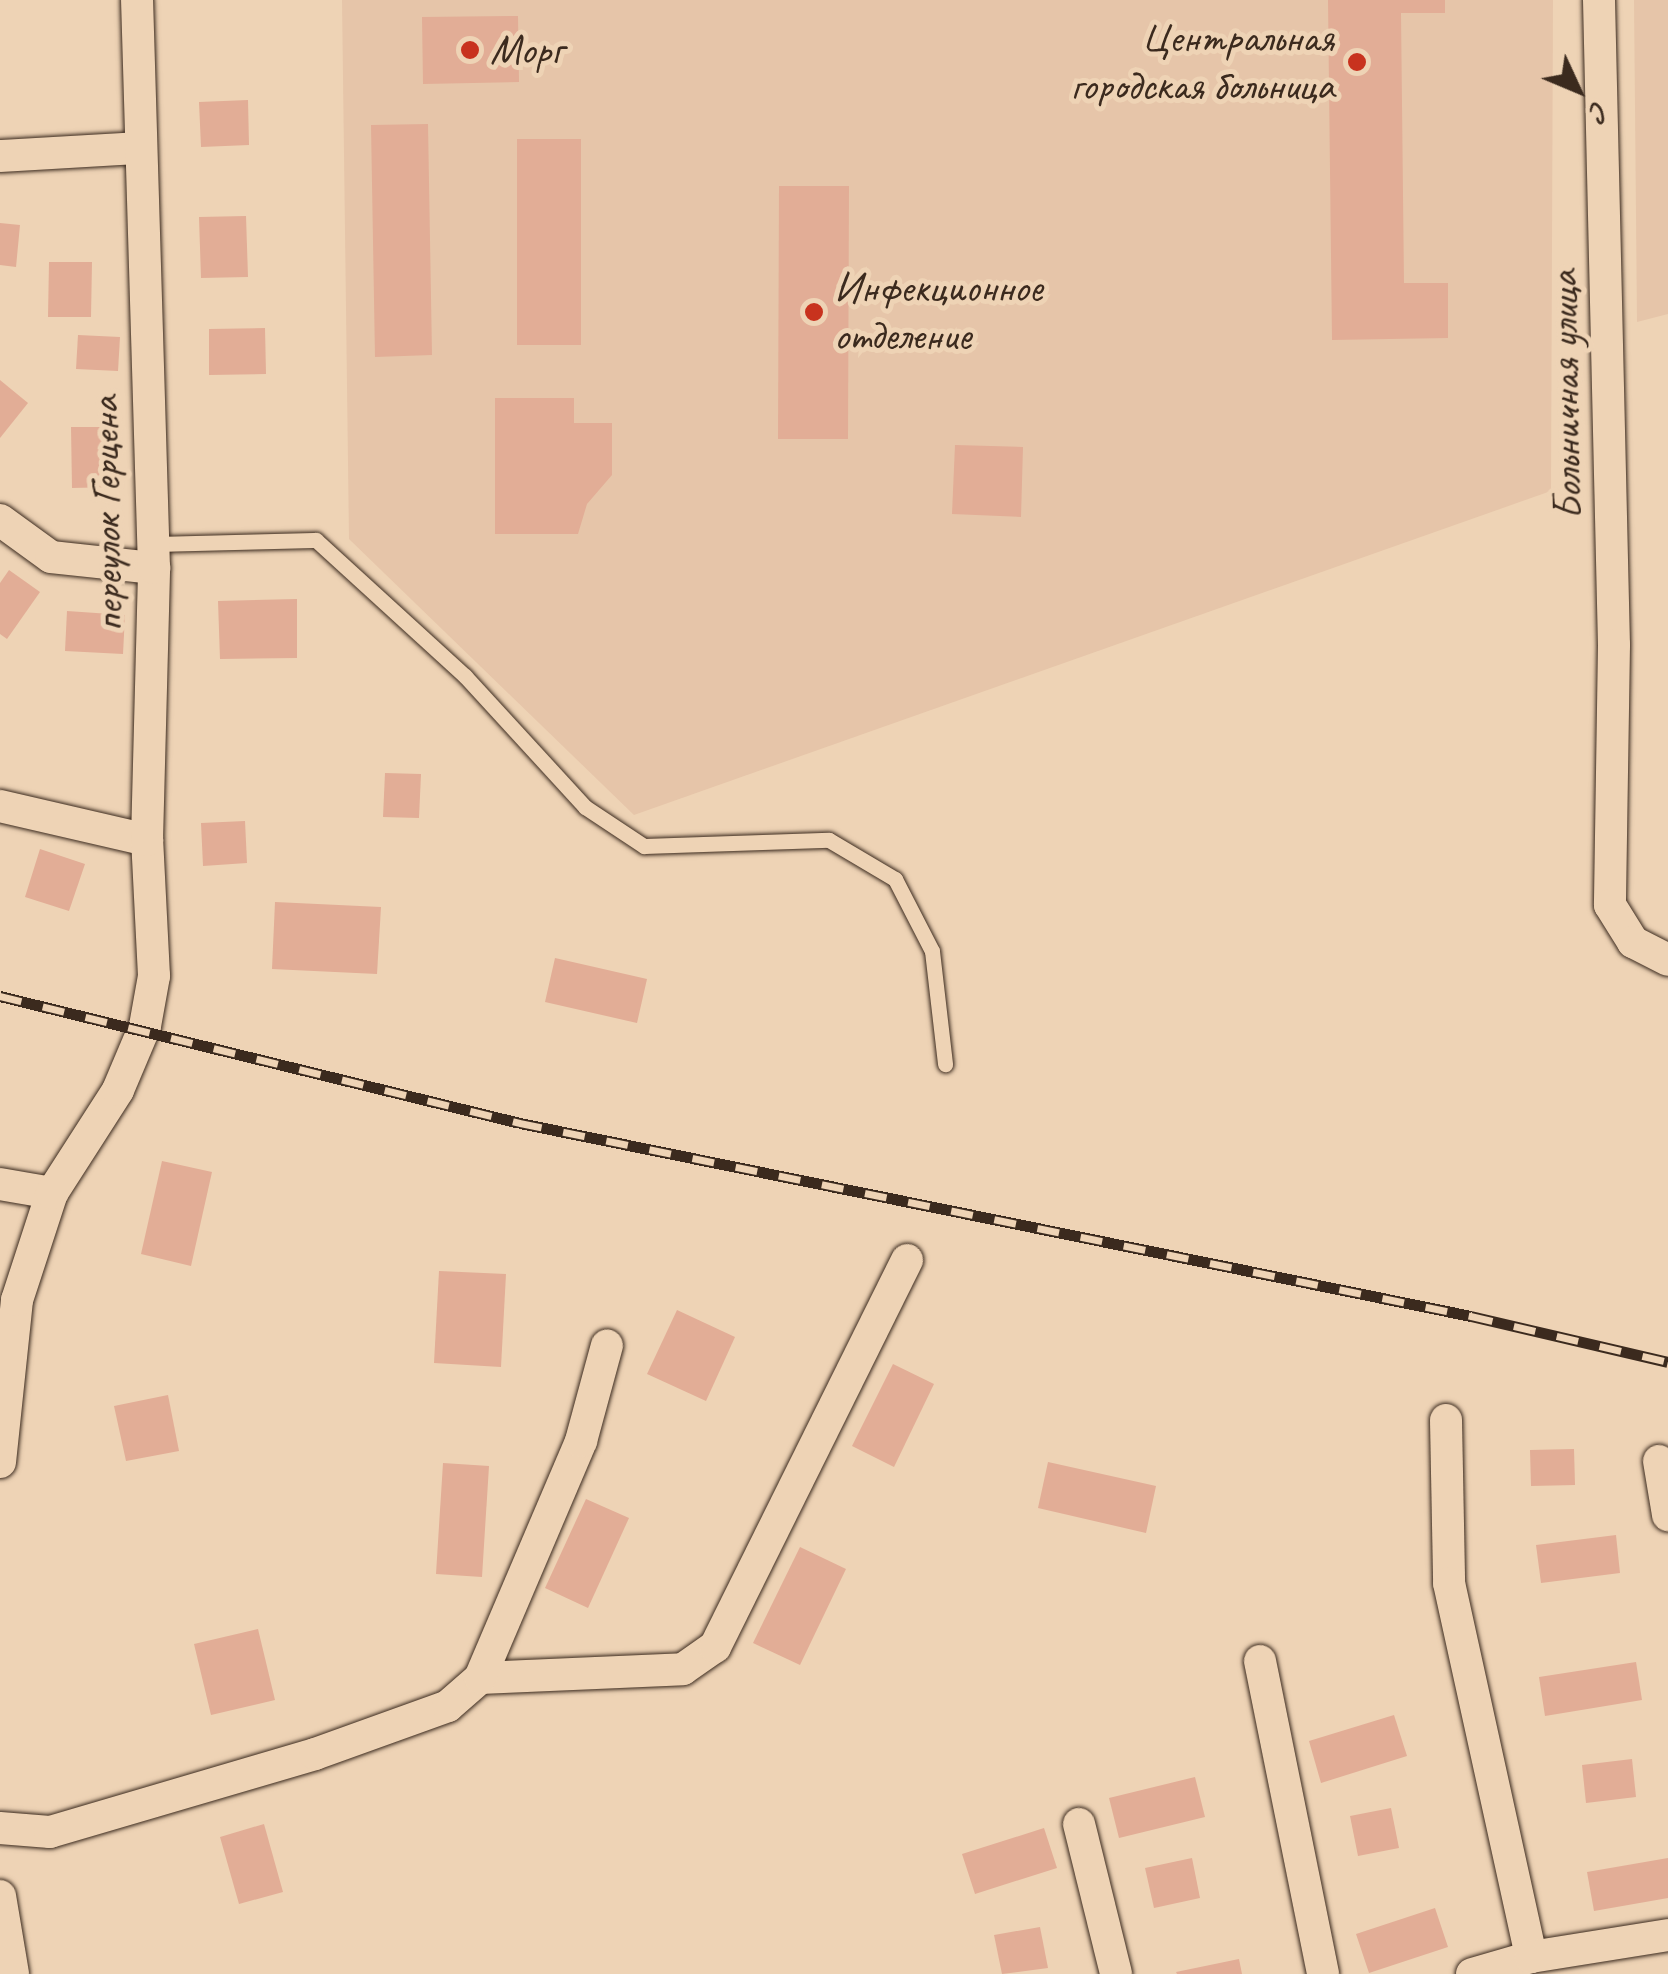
<!DOCTYPE html>
<meta charset="utf-8">
<style>
body{margin:0}
#map{position:relative;width:1668px;height:1974px;overflow:hidden;background:#eed3b5;font-family:Caveat,sans-serif}
div>[style]{position:absolute}
.built>*{inset:0;background:#e6c5a9}
.building>*{inset:0;background:#e2ad96}
.roads{filter:drop-shadow(0 0 2px #3b2a1e) drop-shadow(0 0 2px #3b2a1e)}
.service>*{height:15px;margin:-7.5px;padding:0 7.5px;transform-origin:7.5px;border-radius:7.5px;background:#eed3b5}
.minor>*{height:32px;margin:-16px;padding:0 16px;transform-origin:16px;border-radius:16px;background:#eed3b5}
.rail>*{height:11px;margin-top:-5.5px;transform-origin:0;background:repeating-linear-gradient(90deg,#eed3b5 0 22px,#3b2a1e 0 44px);box-sizing:border-box;border-block:2px solid #3b2a1e}
.dots>*{width:28px;height:28px;translate:-50% -50%;box-sizing:border-box;border:5px solid #eed3b5;border-radius:50%}
span{translate:-50% -50%;white-space:nowrap;text-align:center;line-height:1.15;-webkit-text-stroke:10px #eed3b5;paint-order:stroke}
.poi-label{font-size:42px;color:#3b2a1e}
.right{translate:-100% -50%;text-align:right}
.left{translate:0 -50%;text-align:left}
.street-label{font-size:42px;color:#3b2a1e}
.north{position:absolute;left:1528px;top:40px;width:100px;height:100px;-webkit-text-stroke:8px #eed3b5;paint-order:stroke;rotate:134deg;font-size:28px;font-weight:700;line-height:40px;text-align:center;color:#3b2a1e}
.north::after{content:'';display:block;margin:auto;width:35px;height:45px;background:#3b2a1e;clip-path:polygon(50% 0,100% 100%,50% 72%,0 100%)}
</style>
<div id="map">
<div class="built">
<i style="clip-path:polygon(342px 0,1553px 0,1551px 491px,634px 815px,349px 539px)"></i>
<i style="clip-path:polygon(1634px 0,1668px 0,1668px 314px,1637px 322px)"></i>
</div>
<div class="building">
<i style="clip-path:polygon(1328px 0,1445px 0,1445px 13px,1401px 13px,1404px 283px,1448px 283px,1448px 338px,1332px 340px)"></i>
<i style="clip-path:polygon(518px 16px,519px 82px,423px 84px,422px 17px)"></i>
<i style="clip-path:polygon(248px 100px,249px 145px,201px 147px,199px 102px)"></i>
<i style="clip-path:polygon(428px 124px,432px 355px,375px 357px,371px 125px)"></i>
<i style="clip-path:polygon(517px 139px,581px 139px,581px 345px,517px 345px)"></i>
<i style="clip-path:polygon(779px 186px,849px 186px,848px 439px,778px 439px)"></i>
<i style="clip-path:polygon(246px 216px,248px 277px,201px 278px,199px 217px)"></i>
<i style="clip-path:polygon(0 223px,20px 225px,16px 267px,0 265px)"></i>
<i style="clip-path:polygon(49px 262px,92px 262px,91px 317px,48px 317px)"></i>
<i style="clip-path:polygon(265px 328px,266px 374px,209px 375px,209px 329px)"></i>
<i style="clip-path:polygon(78px 335px,120px 337px,118px 371px,76px 369px)"></i>
<i style="clip-path:polygon(0 380px,28px 403px,0 438px)"></i>
<i style="clip-path:polygon(495px 398px,574px 398px,574px 423px,612px 423px,612px 475px,587px 504px,578px 534px,495px 534px)"></i>
<i style="clip-path:polygon(71px 427px,115px 427px,115px 487px,72px 488px)"></i>
<i style="clip-path:polygon(955px 445px,1023px 447px,1021px 517px,952px 514px)"></i>
<i style="clip-path:polygon(9px 570px,40px 592px,7px 639px,0 634px,0 583px)"></i>
<i style="clip-path:polygon(297px 599px,297px 658px,220px 659px,218px 601px)"></i>
<i style="clip-path:polygon(67px 611px,125px 615px,123px 654px,65px 651px)"></i>
<i style="clip-path:polygon(385px 773px,421px 774px,419px 818px,383px 817px)"></i>
<i style="clip-path:polygon(245px 821px,247px 863px,203px 866px,201px 823px)"></i>
<i style="clip-path:polygon(40px 849px,85px 864px,69px 911px,25px 897px)"></i>
<i style="clip-path:polygon(275px 902px,381px 907px,377px 974px,272px 969px)"></i>
<i style="clip-path:polygon(555px 958px,647px 979px,637px 1023px,545px 1002px)"></i>
<i style="clip-path:polygon(162px 1161px,212px 1172px,191px 1266px,141px 1254px)"></i>
<i style="clip-path:polygon(439px 1271px,506px 1274px,501px 1367px,434px 1363px)"></i>
<i style="clip-path:polygon(677px 1310px,735px 1337px,706px 1401px,647px 1374px)"></i>
<i style="clip-path:polygon(893px 1364px,934px 1384px,894px 1467px,852px 1446px)"></i>
<i style="clip-path:polygon(168px 1395px,179px 1451px,126px 1461px,114px 1406px)"></i>
<i style="clip-path:polygon(1574px 1449px,1575px 1485px,1531px 1486px,1530px 1450px)"></i>
<i style="clip-path:polygon(1048px 1462px,1156px 1486px,1146px 1533px,1038px 1508px)"></i>
<i style="clip-path:polygon(443px 1463px,489px 1466px,482px 1577px,436px 1574px)"></i>
<i style="clip-path:polygon(586px 1499px,629px 1518px,588px 1608px,545px 1588px)"></i>
<i style="clip-path:polygon(1616px 1535px,1620px 1573px,1541px 1583px,1536px 1545px)"></i>
<i style="clip-path:polygon(800px 1547px,846px 1569px,800px 1665px,753px 1643px)"></i>
<i style="clip-path:polygon(258px 1629px,275px 1700px,211px 1715px,194px 1644px)"></i>
<i style="clip-path:polygon(1636px 1662px,1642px 1700px,1545px 1716px,1539px 1677px)"></i>
<i style="clip-path:polygon(1394px 1715px,1407px 1756px,1321px 1783px,1309px 1741px)"></i>
<i style="clip-path:polygon(1632px 1759px,1636px 1797px,1586px 1803px,1582px 1765px)"></i>
<i style="clip-path:polygon(1195px 1777px,1205px 1817px,1119px 1838px,1109px 1798px)"></i>
<i style="clip-path:polygon(1391px 1808px,1399px 1848px,1358px 1856px,1350px 1816px)"></i>
<i style="clip-path:polygon(264px 1824px,283px 1892px,239px 1904px,220px 1837px)"></i>
<i style="clip-path:polygon(1044px 1828px,1057px 1868px,975px 1894px,962px 1854px)"></i>
<i style="clip-path:polygon(1192px 1858px,1200px 1898px,1154px 1908px,1145px 1868px)"></i>
<i style="clip-path:polygon(1668px 1858px,1668px 1898px,1594px 1911px,1587px 1872px)"></i>
<i style="clip-path:polygon(1435px 1908px,1448px 1947px,1369px 1973px,1356px 1934px)"></i>
<i style="clip-path:polygon(1040px 1927px,1048px 1968px,1002px 1974px,994px 1935px)"></i>
<i style="clip-path:polygon(1239px 1959px,1242px 1974px,1177px 1974px,1176px 1972px)"></i>
</div>
<div class="roads">
<div class="service">
<i style="left:153px;top:544px;width:163px;rotate:-1.4deg"></i>
<i style="left:316px;top:540px;width:202px;rotate:42.4deg"></i>
<i style="left:465px;top:676px;width:178px;rotate:47.5deg"></i>
<i style="left:585px;top:807px;width:71px;rotate:33.5deg"></i>
<i style="left:644px;top:846px;width:185px;rotate:-1.9deg"></i>
<i style="left:829px;top:840px;width:77px;rotate:30.6deg"></i>
<i style="left:895px;top:879px;width:81px;rotate:62.8deg"></i>
<i style="left:932px;top:951px;width:114px;rotate:83.4deg"></i>
</div>
<div class="minor">
<i style="left:1599px;top:0;width:645px;rotate:88.67deg"></i>
<i style="left:1614px;top:645px;width:260px;rotate:90.9deg"></i>
<i style="left:1610px;top:905px;width:44px;rotate:58.1deg"></i>
<i style="left:1633px;top:942px;width:39px;rotate:27deg"></i>
<i style="left:0;top:156px;width:138px;rotate:-3.3deg"></i>
<i style="left:0;top:520px;width:63px;rotate:36deg"></i>
<i style="left:51px;top:557px;width:104px;rotate:6.1deg"></i>
<i style="left:0;top:806px;width:151px;rotate:13deg"></i>
<i style="left:0;top:1184px;width:53px;rotate:9.8deg"></i>
<i style="left:1446px;top:1420px;width:163px;rotate:88.9deg"></i>
<i style="left:1449px;top:1583px;width:383px;rotate:77.6deg"></i>
<i style="left:1659px;top:1461px;width:55px;rotate:80.5deg"></i>
<i style="left:0;top:1462px;width:163px;rotate:-84deg"></i>
<i style="left:17px;top:1300px;width:113px;rotate:-71.9deg"></i>
<i style="left:52px;top:1193px;width:122px;rotate:-57.3deg"></i>
<i style="left:118px;top:1090px;width:69px;rotate:-67.1deg"></i>
<i style="left:145px;top:1026px;width:51px;rotate:-79.8deg"></i>
<i style="left:154px;top:976px;width:136px;rotate:-92.9deg"></i>
<i style="left:147px;top:840px;width:272px;rotate:-88.5deg"></i>
<i style="left:154px;top:568px;width:568px;rotate:-91.71deg"></i>
<i style="left:1260px;top:1661px;width:319px;rotate:78.6deg"></i>
<i style="left:480px;top:1678px;width:203px;rotate:-2.5deg"></i>
<i style="left:683px;top:1669px;width:39px;rotate:-35deg"></i>
<i style="left:715px;top:1647px;width:432px;rotate:-63.6deg"></i>
<i style="left:1079px;top:1824px;width:154px;rotate:76.1deg"></i>
<i style="left:0;top:1828px;width:50px;rotate:4.6deg"></i>
<i style="left:50px;top:1832px;width:276px;rotate:-16.4deg"></i>
<i style="left:315px;top:1754px;width:141px;rotate:-19.8deg"></i>
<i style="left:448px;top:1706px;width:43px;rotate:-41.2deg"></i>
<i style="left:480px;top:1678px;width:258px;rotate:-66.9deg"></i>
<i style="left:581px;top:1441px;width:99px;rotate:-74.8deg"></i>
<i style="left:0;top:1896px;width:79px;rotate:80.5deg"></i>
<i style="left:1472px;top:1974px;width:61px;rotate:-16.1deg"></i>
<i style="left:1531px;top:1957px;width:139px;rotate:-9.1deg"></i>
</div>
</div>
<div class="rail">
<i style="left:0;top:996px;width:535px;rotate:13.72deg"></i>
<i style="left:520px;top:1123px;width:970px;rotate:11.47deg"></i>
<i style="left:1471px;top:1316px;width:202px;rotate:13.1deg"></i>
</div>
<div class="dots">
<i style="left:470px;top:50px;background:#c8321e"></i>
<i style="left:1357px;top:62px;background:#c8321e"></i>
<i style="left:814px;top:312px;background:#c8321e"></i>
</div>
<div class="poi-label">
<span class="right" style="left:1334px;top:62px">Центральная<br>городская больница</span>
<span class="left" style="left:490px;top:50px">Морг</span>
<span class="left" style="left:834px;top:312px">Инфекционное<br>отделение</span>
</div>
<div class="street-label">
<span style="left:1566px;top:395px;rotate:-91deg">Больничная улица</span>
<span style="left:107px;top:514px;rotate:-91deg">переулок Герцена</span>
</div>
<div class="north">С</div>
</div>
